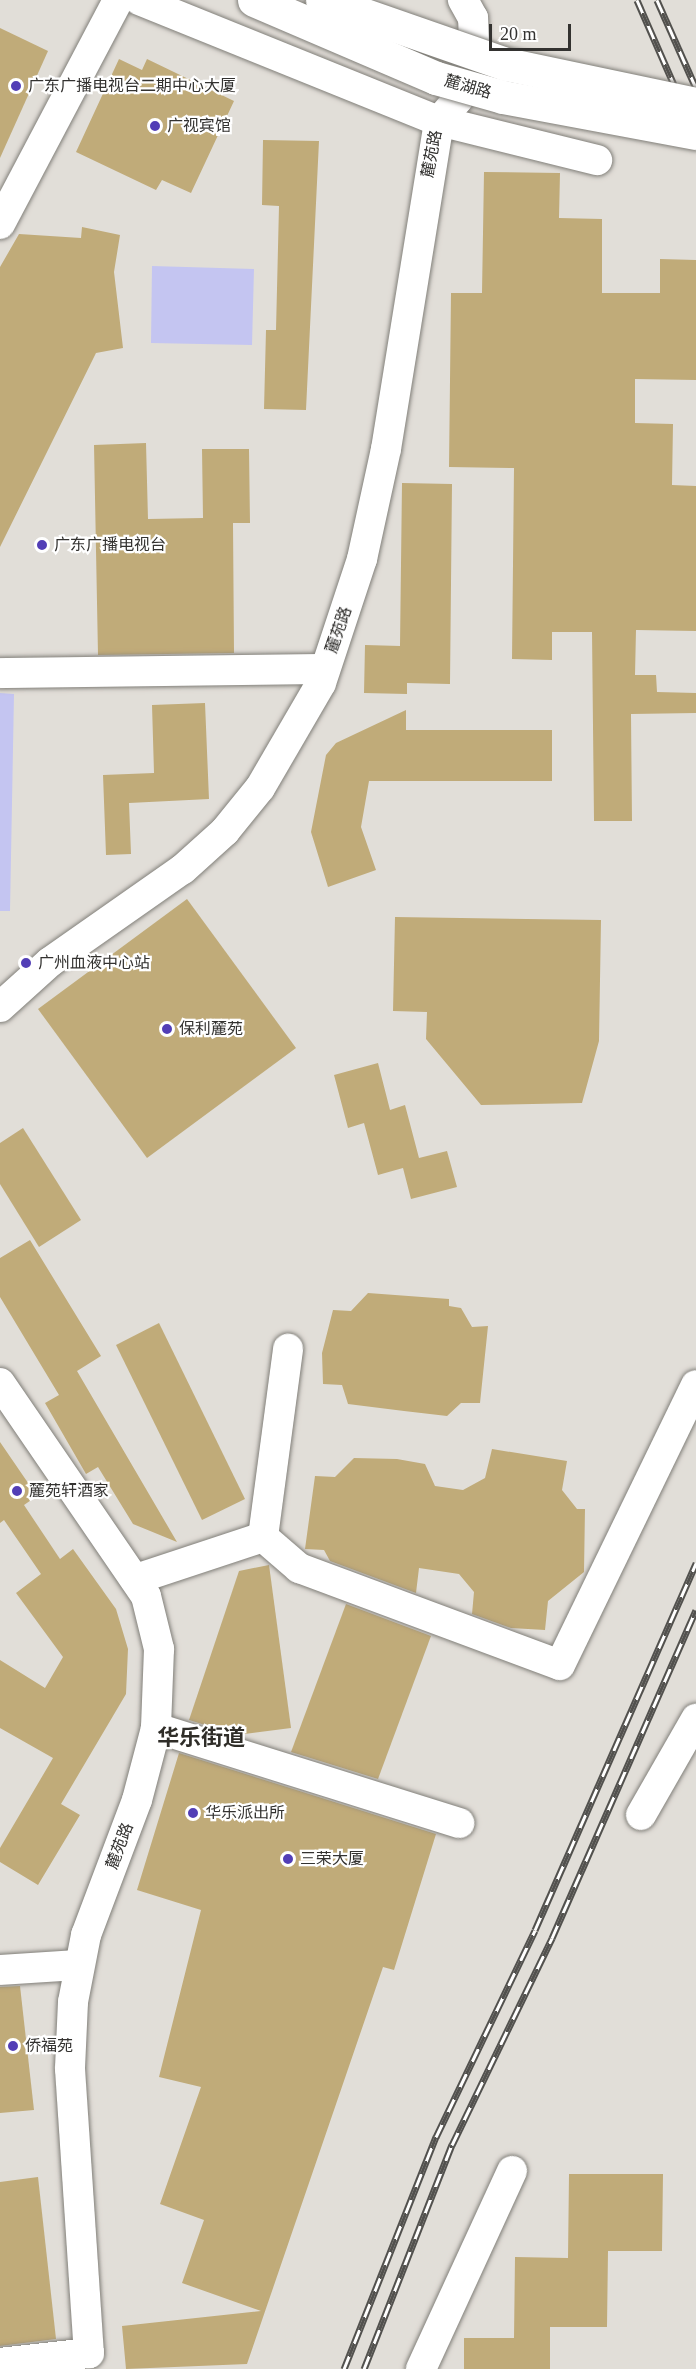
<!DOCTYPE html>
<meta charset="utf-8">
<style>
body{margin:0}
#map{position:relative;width:696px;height:2369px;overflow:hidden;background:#e1ded8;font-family:"Times New Roman","Noto Sans SC",serif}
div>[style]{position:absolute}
.green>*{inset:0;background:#c4c5f1}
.building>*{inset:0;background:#c0ab79}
.roads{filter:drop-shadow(0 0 2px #817f79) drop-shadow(0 0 2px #817f79)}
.minor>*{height:30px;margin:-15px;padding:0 15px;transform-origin:15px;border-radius:15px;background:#fff}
.rail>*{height:7px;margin-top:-3.5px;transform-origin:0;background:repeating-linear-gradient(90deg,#fff 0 14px,#52514e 0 28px);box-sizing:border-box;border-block:2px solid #52514e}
.bridges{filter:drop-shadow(0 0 2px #817f79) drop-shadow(0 0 2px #817f79)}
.major-bridge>*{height:33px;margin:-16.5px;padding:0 16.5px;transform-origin:16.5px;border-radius:16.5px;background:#fff}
.dots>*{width:16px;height:16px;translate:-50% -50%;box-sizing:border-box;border:3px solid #fff;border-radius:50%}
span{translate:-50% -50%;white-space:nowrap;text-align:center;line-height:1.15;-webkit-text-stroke:4.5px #fff;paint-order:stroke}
.poi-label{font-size:16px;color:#333230}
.left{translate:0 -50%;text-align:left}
.street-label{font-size:16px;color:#333230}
.district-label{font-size:22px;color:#2f2d28;font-weight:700}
.scale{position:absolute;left:489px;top:24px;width:82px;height:27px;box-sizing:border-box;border:3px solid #333230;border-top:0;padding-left:8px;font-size:18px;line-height:21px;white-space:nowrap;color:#333230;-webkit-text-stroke:4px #fff;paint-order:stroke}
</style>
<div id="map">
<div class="green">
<i style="clip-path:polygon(152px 266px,254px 269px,252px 345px,151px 343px)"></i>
<i style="clip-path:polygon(0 693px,14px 694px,10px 911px,0 911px)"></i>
</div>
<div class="building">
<i style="clip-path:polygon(0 28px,48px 51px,0 158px)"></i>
<i style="clip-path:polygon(119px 59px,142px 70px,147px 59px,234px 101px,191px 193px,162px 180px,156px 190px,76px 152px)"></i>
<i style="clip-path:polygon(263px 140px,319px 141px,306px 410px,264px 409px,266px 330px,276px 330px,279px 206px,262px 205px)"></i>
<i style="clip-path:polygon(484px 172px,560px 173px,559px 218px,602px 219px,602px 293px,660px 293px,660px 259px,696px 260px,696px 380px,635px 379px,635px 423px,673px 424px,672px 485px,696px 486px,696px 631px,636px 630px,635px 675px,656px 675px,657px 692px,696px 693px,696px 713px,631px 714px,632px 821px,594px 821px,592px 632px,552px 632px,552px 660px,512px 659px,514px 468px,449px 467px,451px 293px,482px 293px)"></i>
<i style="clip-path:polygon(82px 227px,120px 235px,114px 272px,123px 348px,96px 353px,0 547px,0 267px,19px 234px,81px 238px)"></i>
<i style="clip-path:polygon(146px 443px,148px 519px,203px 518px,202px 449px,249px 449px,250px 523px,233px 523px,234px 653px,98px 655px,94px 445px)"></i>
<i style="clip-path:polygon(402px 483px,452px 484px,450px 684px,407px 683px,407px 694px,364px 693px,365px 645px,400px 646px)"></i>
<i style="clip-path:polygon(205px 703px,209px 799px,129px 803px,131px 854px,106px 855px,103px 775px,154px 773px,152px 705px)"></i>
<i style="clip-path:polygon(406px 710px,406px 730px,552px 730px,552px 781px,369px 781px,361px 827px,376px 870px,328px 887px,311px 832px,326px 755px,336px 743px)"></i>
<i style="clip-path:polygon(187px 899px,296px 1048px,147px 1158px,38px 1009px)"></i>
<i style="clip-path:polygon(395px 917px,601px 920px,599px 1041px,582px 1103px,481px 1105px,426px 1039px,427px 1012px,393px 1011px)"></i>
<i style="clip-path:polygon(378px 1063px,390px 1110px,405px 1105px,419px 1158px,447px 1151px,457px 1187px,411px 1199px,403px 1168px,378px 1175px,364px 1123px,348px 1128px,334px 1075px)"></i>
<i style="clip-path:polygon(23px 1128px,81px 1220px,39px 1247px,0 1184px,0 1143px)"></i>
<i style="clip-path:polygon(30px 1240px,101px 1356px,77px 1371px,177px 1542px,133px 1524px,98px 1467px,86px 1474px,45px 1403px,59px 1395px,0 1297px,0 1258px)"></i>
<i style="clip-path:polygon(368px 1293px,449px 1299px,449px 1306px,461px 1308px,472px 1327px,488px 1326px,480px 1403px,461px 1403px,447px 1416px,404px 1411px,348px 1404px,342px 1385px,323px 1384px,322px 1353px,333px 1310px,351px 1311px)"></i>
<i style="clip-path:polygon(159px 1323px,245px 1499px,202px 1520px,116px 1345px)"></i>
<i style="clip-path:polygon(0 1442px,37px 1496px,24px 1505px,60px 1559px,73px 1549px,116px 1609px,128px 1649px,126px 1694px,61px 1804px,80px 1815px,38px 1885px,0 1862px,0 1848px,53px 1758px,0 1728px,0 1660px,45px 1688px,63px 1657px,16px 1593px,41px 1574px,4px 1520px,0 1523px)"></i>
<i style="clip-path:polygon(492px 1449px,567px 1461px,562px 1490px,577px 1509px,585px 1509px,584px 1572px,548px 1601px,545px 1630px,511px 1628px,472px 1614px,474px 1592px,459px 1574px,419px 1568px,416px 1593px,330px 1561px,324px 1550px,305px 1549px,315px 1476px,335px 1477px,354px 1458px,397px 1459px,425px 1464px,435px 1486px,463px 1490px,485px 1478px)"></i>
<i style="clip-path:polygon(269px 1565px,291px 1728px,237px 1735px,189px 1720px,239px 1571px)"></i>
<i style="clip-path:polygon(346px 1604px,431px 1636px,378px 1779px,291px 1752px)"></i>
<i style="clip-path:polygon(179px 1753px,436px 1834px,394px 1970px,383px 1967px,247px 2364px,126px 2369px,122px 2326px,261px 2311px,182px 2283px,204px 2220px,160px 2204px,201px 2087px,159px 2077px,201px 1910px,137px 1890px)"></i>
<i style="clip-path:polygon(20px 1986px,34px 2110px,0 2113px,0 1987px)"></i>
<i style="clip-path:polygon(569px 2174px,663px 2174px,662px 2251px,608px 2251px,607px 2327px,550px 2327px,550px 2369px,464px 2369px,464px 2338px,514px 2338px,515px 2257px,568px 2258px)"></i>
<i style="clip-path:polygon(38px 2177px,56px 2339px,0 2346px,0 2182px)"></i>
</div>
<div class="roads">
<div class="minor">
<i style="left:139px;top:0;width:323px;rotate:22deg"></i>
<i style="left:439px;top:121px;width:163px;rotate:13.9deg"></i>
<i style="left:439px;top:121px;width:29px;rotate:-49deg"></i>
<i style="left:458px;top:99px;width:57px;rotate:-73.8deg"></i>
<i style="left:474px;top:44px;width:26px;rotate:-92deg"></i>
<i style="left:473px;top:18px;width:21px;rotate:-119deg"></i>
<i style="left:0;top:224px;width:253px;rotate:-62.2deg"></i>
<i style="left:0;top:673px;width:325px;rotate:-0.7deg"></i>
<i style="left:0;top:1007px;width:67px;rotate:-42deg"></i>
<i style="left:50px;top:962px;width:162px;rotate:-35deg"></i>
<i style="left:183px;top:869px;width:57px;rotate:-42.1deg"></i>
<i style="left:225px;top:831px;width:55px;rotate:-50.9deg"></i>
<i style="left:260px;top:788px;width:121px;rotate:-59.8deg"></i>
<i style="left:321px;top:683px;width:131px;rotate:-71.7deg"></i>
<i style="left:362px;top:559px;width:113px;rotate:-77.7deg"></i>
<i style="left:386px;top:449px;width:332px;rotate:-80.8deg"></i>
<i style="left:0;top:1383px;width:258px;rotate:55.6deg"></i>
<i style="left:146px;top:1596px;width:55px;rotate:76.2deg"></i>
<i style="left:159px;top:1649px;width:79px;rotate:92.2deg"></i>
<i style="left:156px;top:1728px;width:74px;rotate:104.8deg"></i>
<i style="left:137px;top:1800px;width:144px;rotate:110.7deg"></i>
<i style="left:86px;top:1935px;width:68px;rotate:101deg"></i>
<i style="left:73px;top:2002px;width:67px;rotate:92.6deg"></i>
<i style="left:70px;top:2069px;width:285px;rotate:86.2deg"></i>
<i style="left:89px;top:2353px;width:90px;rotate:173.6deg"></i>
<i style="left:263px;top:1537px;width:48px;rotate:40.7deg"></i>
<i style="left:299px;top:1568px;width:278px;rotate:20.4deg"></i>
<i style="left:560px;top:1665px;width:311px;rotate:-64.1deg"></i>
<i style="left:263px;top:1537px;width:190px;rotate:-82.4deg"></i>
<i style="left:136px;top:1579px;width:134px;rotate:-18.3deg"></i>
<i style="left:156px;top:1728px;width:318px;rotate:17.4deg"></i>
<i style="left:641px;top:1815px;width:111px;rotate:-60.2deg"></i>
<i style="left:0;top:1970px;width:78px;rotate:-3.7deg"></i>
<i style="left:421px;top:2369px;width:218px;rotate:-65.3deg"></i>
</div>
</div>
<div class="rail">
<i style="left:637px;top:0;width:147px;rotate:66.4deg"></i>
<i style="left:657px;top:0;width:96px;rotate:66.1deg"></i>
<i style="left:344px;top:2369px;width:250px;rotate:-68.4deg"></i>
<i style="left:436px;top:2137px;width:229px;rotate:-64.4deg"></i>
<i style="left:535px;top:1930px;width:401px;rotate:-66.3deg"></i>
<i style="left:364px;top:2369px;width:241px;rotate:-68.6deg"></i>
<i style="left:452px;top:2145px;width:230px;rotate:-64.2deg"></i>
<i style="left:552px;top:1938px;width:358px;rotate:-66.3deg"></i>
</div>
<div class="bridges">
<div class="major-bridge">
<i style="left:254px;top:0;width:198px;rotate:23.2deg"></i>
<i style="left:436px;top:78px;width:70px;rotate:15.8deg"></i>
<i style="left:503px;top:97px;width:196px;rotate:10.6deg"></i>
<i style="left:322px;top:0;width:195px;rotate:19.2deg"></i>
<i style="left:506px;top:64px;width:194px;rotate:11.9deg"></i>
</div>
</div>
<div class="dots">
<i style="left:16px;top:86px;background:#523eb6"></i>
<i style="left:155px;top:126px;background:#523eb6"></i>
<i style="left:42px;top:545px;background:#523eb6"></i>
<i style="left:26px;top:963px;background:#523eb6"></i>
<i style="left:167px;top:1029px;background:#523eb6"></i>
<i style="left:17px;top:1491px;background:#523eb6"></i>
<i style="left:193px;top:1813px;background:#523eb6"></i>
<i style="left:288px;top:1859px;background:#523eb6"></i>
<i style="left:13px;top:2046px;background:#523eb6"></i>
</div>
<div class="poi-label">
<span class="left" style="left:28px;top:86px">广东广播电视台二期中心大厦</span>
<span class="left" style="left:167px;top:126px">广视宾馆</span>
<span class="left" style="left:54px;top:545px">广东广播电视台</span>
<span class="left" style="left:38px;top:963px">广州血液中心站</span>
<span class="left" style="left:179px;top:1029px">保利麓苑</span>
<span class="left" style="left:29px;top:1491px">麓苑轩酒家</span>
<span class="left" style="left:205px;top:1813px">华乐派出所</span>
<span class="left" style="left:300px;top:1859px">三荣大厦</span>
<span class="left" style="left:25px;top:2046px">侨福苑</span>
</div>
<div class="street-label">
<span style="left:468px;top:87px;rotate:16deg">麓湖路</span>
<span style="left:432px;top:154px;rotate:-79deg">麓苑路</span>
<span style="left:339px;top:630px;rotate:-71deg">麓苑路</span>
<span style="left:120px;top:1846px;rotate:-69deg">麓苑路</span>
</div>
<div class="district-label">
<span style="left:201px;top:1738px">华乐街道</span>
</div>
<div class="scale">20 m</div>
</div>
